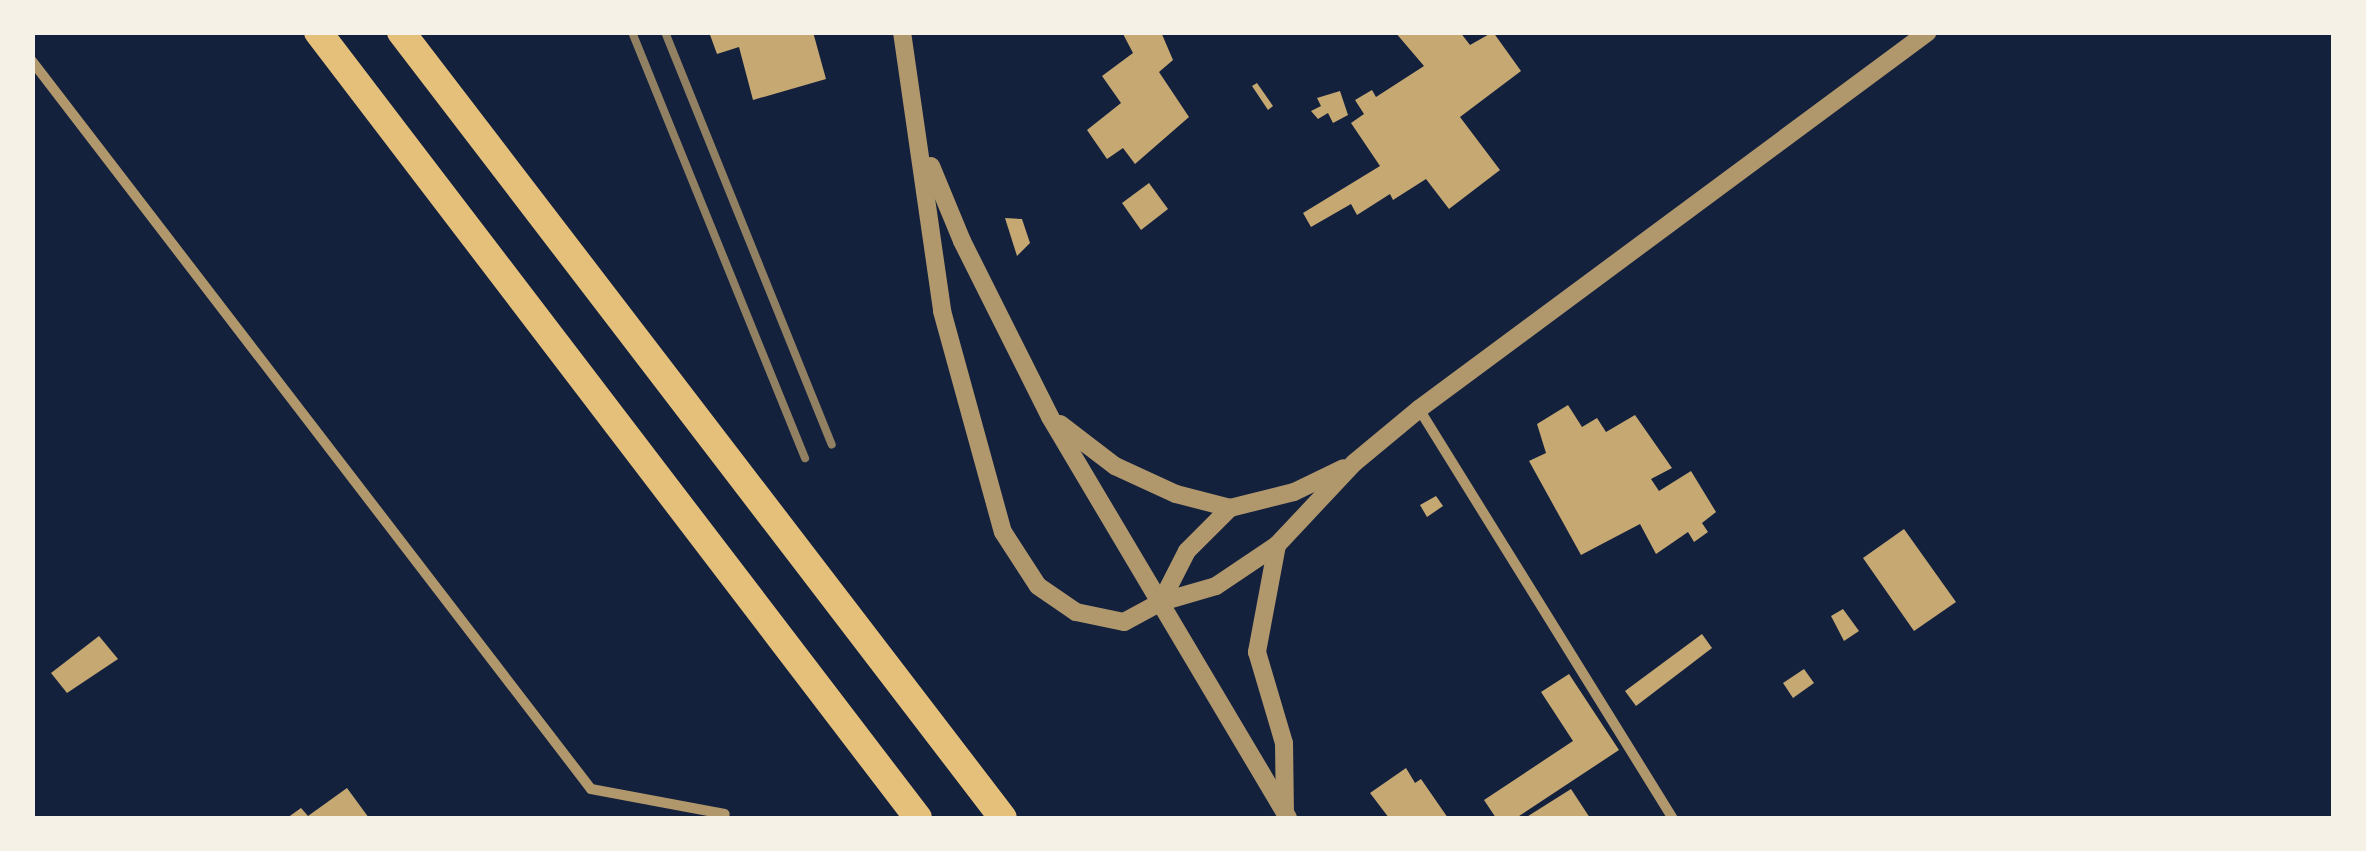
<!DOCTYPE html>
<style>
body{margin:0}
#map{position:relative;width:2366px;height:851px;overflow:hidden;background:#14213d;font-family:"Public Sans",sans-serif}
div>[style]{position:absolute}
.building>*{inset:0;background:#c6a872}
.minor>*{height:10px;margin:-5px;padding:0 5px;transform-origin:5px;border-radius:5px;background:#b1986c}
.tertiary>*{height:18px;margin:-9px;padding:0 9px;transform-origin:9px;border-radius:9px;background:#b1986c}
.trunk>*{height:28px;margin:-14px;padding:0 14px;transform-origin:14px;border-radius:14px;background:#e5c07b}
.rail>*{height:8px;margin:-4px;padding:0 4px;transform-origin:4px;border-radius:4px;background:#918062}
span{translate:-50% -50%;white-space:nowrap;text-align:center;line-height:1.15;-webkit-text-stroke:10px #f6f1e7;paint-order:stroke}
.frame{position:absolute;inset:0;border:35px solid #f6f1e7;pointer-events:none}
</style>
<div id="map">
<div class="building">
<i style="clip-path:polygon(709px 32px,813px 32px,826px 79px,753px 100px,739px 47px,717px 54px)"></i>
<i style="clip-path:polygon(1122px 32px,1161px 32px,1173px 60px,1159px 72px,1189px 117px,1135px 164px,1123px 148px,1107px 159px,1087px 130px,1121px 103px,1102px 76px,1133px 53px)"></i>
<i style="clip-path:polygon(1395px 32px,1460px 32px,1470px 45px,1493px 32px,1521px 71px,1460px 117px,1500px 170px,1449px 209px,1426px 179px,1393px 200px,1390px 194px,1357px 215px,1351px 204px,1311px 227px,1303px 213px,1380px 166px,1351px 123px,1364px 114px,1355px 100px,1372px 90px,1376px 97px,1424px 66px)"></i>
<i style="clip-path:polygon(1257px 83px,1273px 106px,1268px 110px,1252px 86px)"></i>
<i style="clip-path:polygon(1340px 91px,1348px 115px,1333px 123px,1328px 113px,1318px 119px,1311px 111px,1321px 106px,1317px 98px)"></i>
<i style="clip-path:polygon(1149px 183px,1168px 209px,1141px 230px,1122px 203px)"></i>
<i style="clip-path:polygon(1005px 218px,1022px 219px,1030px 243px,1017px 256px)"></i>
<i style="clip-path:polygon(1568px 405px,1582px 427px,1597px 418px,1606px 432px,1635px 415px,1672px 468px,1651px 479px,1659px 491px,1691px 471px,1716px 512px,1702px 523px,1708px 532px,1694px 542px,1688px 532px,1656px 554px,1640px 524px,1581px 555px,1529px 461px,1546px 453px,1537px 424px)"></i>
<i style="clip-path:polygon(1436px 496px,1443px 506px,1427px 517px,1420px 505px)"></i>
<i style="clip-path:polygon(1904px 529px,1956px 602px,1914px 631px,1863px 558px)"></i>
<i style="clip-path:polygon(1843px 609px,1859px 631px,1844px 641px,1831px 616px)"></i>
<i style="clip-path:polygon(1702px 634px,1712px 648px,1636px 706px,1625px 691px)"></i>
<i style="clip-path:polygon(99px 636px,118px 659px,67px 693px,51px 673px)"></i>
<i style="clip-path:polygon(1804px 669px,1814px 683px,1793px 698px,1783px 683px)"></i>
<i style="clip-path:polygon(1569px 674px,1619px 750px,1516px 818px,1496px 818px,1484px 800px,1573px 741px,1541px 692px)"></i>
<i style="clip-path:polygon(1406px 768px,1415px 783px,1421px 779px,1448px 818px,1389px 818px,1370px 793px)"></i>
<i style="clip-path:polygon(347px 788px,369px 818px,287px 818px,301px 808px,308px 816px)"></i>
<i style="clip-path:polygon(1571px 789px,1590px 818px,1525px 818px)"></i>
</div>
<div class="minor">
<i style="left:32px;top:61px;width:918px;rotate:52.48deg"></i>
<i style="left:591px;top:789px;width:136px;rotate:10.6deg"></i>
<i style="left:1419px;top:409px;width:481px;rotate:58.2deg"></i>
</div>
<div class="tertiary">
<i style="left:902px;top:32px;width:282px;rotate:81.8deg"></i>
<i style="left:942px;top:311px;width:229px;rotate:74.6deg"></i>
<i style="left:1003px;top:532px;width:64px;rotate:57.1deg"></i>
<i style="left:1038px;top:586px;width:46px;rotate:34.4deg"></i>
<i style="left:1076px;top:612px;width:49px;rotate:11.8deg"></i>
<i style="left:1124px;top:622px;width:42px;rotate:-28.4deg"></i>
<i style="left:1161px;top:602px;width:57px;rotate:-16.2deg"></i>
<i style="left:1216px;top:586px;width:73px;rotate:-33.9deg"></i>
<i style="left:1277px;top:545px;width:112px;rotate:-46.8deg"></i>
<i style="left:1354px;top:463px;width:85px;rotate:-39.7deg"></i>
<i style="left:1419px;top:409px;width:633px;rotate:-36.53deg"></i>
<i style="left:931px;top:166px;width:81px;rotate:67.5deg"></i>
<i style="left:962px;top:241px;width:197px;rotate:63.4deg"></i>
<i style="left:1050px;top:417px;width:466px;rotate:59.3deg"></i>
<i style="left:1060px;top:424px;width:69px;rotate:37.4deg"></i>
<i style="left:1115px;top:466px;width:67px;rotate:24.7deg"></i>
<i style="left:1176px;top:494px;width:56px;rotate:14.5deg"></i>
<i style="left:1230px;top:508px;width:66px;rotate:-14deg"></i>
<i style="left:1294px;top:492px;width:55px;rotate:-25.6deg"></i>
<i style="left:1277px;top:545px;width:109px;rotate:100.6deg"></i>
<i style="left:1257px;top:652px;width:95px;rotate:73.5deg"></i>
<i style="left:1284px;top:743px;width:70px;rotate:89.2deg"></i>
<i style="left:1161px;top:602px;width:57px;rotate:-63deg"></i>
<i style="left:1187px;top:551px;width:61px;rotate:-45deg"></i>
</div>
<div class="trunk">
<i style="left:318px;top:32px;width:989px;rotate:52.64deg"></i>
<i style="left:401px;top:32px;width:990px;rotate:52.55deg"></i>
</div>
<div class="rail">
<i style="left:632px;top:32px;width:460px;rotate:67.9deg"></i>
<i style="left:665px;top:32px;width:445px;rotate:68deg"></i>
</div>
<div class="frame"></div>
</div>
